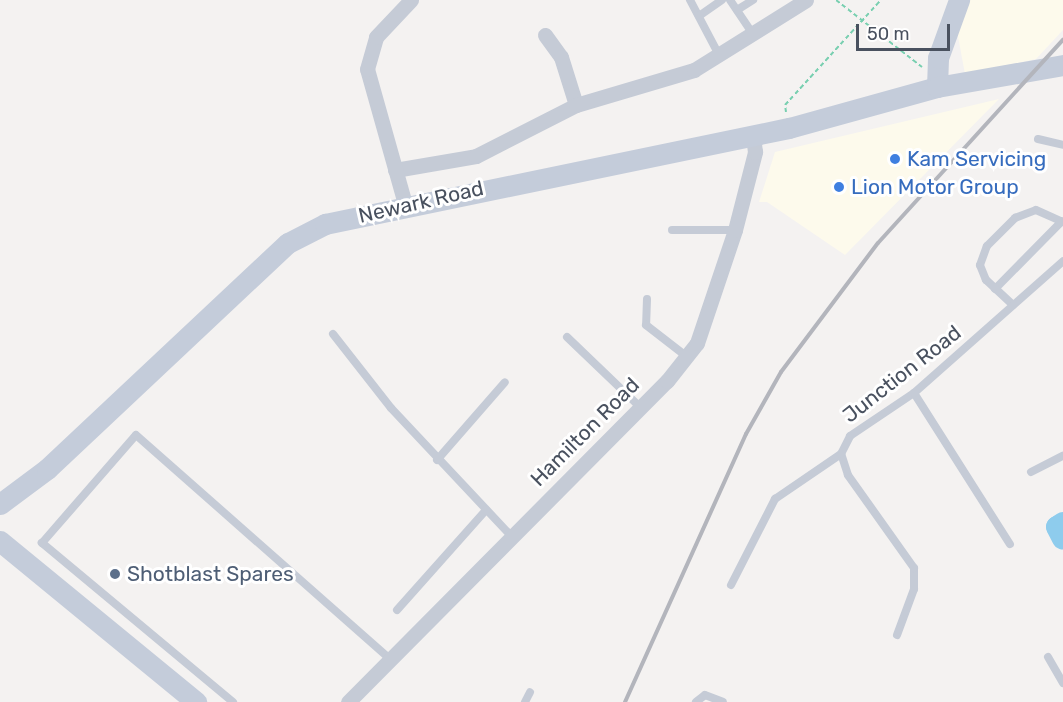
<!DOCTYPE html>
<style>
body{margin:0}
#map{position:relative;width:1063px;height:702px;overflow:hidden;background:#f4f2f1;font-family:Rubik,sans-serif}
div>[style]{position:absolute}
.commercial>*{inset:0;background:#fdfaec}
.river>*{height:22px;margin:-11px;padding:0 11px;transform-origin:11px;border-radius:11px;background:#8ecced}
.path>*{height:2px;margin-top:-1px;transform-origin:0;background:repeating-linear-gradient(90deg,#78cfb0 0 4.5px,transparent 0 7.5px)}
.service>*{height:8px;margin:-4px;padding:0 4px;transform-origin:4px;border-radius:4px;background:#c5cbd6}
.minor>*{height:15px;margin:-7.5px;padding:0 7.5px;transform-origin:7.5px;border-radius:7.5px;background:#c5cbd6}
.secondary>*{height:21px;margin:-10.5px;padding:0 10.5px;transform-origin:10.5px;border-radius:10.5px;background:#c4ccda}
.rail>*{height:4px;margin:-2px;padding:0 2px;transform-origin:2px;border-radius:2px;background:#b3b5bc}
.dots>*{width:16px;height:16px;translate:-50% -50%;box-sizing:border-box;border:3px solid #fff;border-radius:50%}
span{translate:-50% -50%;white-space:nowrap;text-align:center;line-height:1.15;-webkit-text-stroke:6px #fff;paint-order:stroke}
.shop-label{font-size:21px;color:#366cbe}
.left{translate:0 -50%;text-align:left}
.street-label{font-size:21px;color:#49515f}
.service-label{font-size:21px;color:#4e5e75}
.scale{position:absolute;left:856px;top:24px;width:94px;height:27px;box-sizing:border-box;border:3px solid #49515f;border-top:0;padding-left:8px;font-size:18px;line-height:21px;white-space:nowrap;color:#49515f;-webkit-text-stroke:4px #fff;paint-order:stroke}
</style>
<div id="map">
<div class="commercial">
<i style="clip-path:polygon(966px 0,1063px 0,1063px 30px,1036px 59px,965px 74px,957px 31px)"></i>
<i style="clip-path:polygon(999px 99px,845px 255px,767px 202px,759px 202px,775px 152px)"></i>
</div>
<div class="river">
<i style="left:1063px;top:523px;width:7px;rotate:146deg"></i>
<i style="left:1057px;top:527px;width:13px;rotate:63deg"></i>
</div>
<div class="path">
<i style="left:836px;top:0;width:109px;rotate:37.9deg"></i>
<i style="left:786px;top:112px;width:7px;rotate:-98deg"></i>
<i style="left:785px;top:105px;width:142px;rotate:-47.6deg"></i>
</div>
<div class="service">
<i style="left:690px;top:0;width:62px;rotate:62.2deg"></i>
<i style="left:730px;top:0;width:40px;rotate:56deg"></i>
<i style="left:737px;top:10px;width:19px;rotate:-32deg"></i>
<i style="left:699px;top:16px;width:28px;rotate:-35deg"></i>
<i style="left:1038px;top:139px;width:26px;rotate:13deg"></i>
<i style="left:672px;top:230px;width:63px"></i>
<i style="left:995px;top:289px;width:95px;rotate:-45.4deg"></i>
<i style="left:647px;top:299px;width:26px;rotate:92deg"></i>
<i style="left:646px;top:325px;width:51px;rotate:37.8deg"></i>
<i style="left:1013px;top:305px;width:37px;rotate:-137deg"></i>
<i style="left:986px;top:280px;width:16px;rotate:-112deg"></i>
<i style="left:980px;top:265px;width:20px;rotate:-70deg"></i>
<i style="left:987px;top:246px;width:40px;rotate:-45deg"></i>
<i style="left:1015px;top:218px;width:22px;rotate:-21deg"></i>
<i style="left:1036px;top:210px;width:30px;rotate:24deg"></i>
<i style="left:333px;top:334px;width:94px;rotate:51.9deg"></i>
<i style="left:391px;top:408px;width:175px;rotate:46.8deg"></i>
<i style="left:567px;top:337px;width:101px;rotate:43.8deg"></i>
<i style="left:914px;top:393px;width:179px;rotate:57.6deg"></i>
<i style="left:437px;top:460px;width:103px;rotate:-48.9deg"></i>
<i style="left:1031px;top:472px;width:36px;rotate:-27deg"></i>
<i style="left:731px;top:585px;width:97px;rotate:-62.9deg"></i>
<i style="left:775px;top:499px;width:80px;rotate:-34.3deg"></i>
<i style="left:397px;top:610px;width:134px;rotate:-48.3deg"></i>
<i style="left:897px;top:635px;width:49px;rotate:-69.7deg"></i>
<i style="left:914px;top:589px;width:21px;rotate:-90deg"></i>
<i style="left:914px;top:568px;width:114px;rotate:-125.4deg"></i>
<i style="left:848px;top:475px;width:22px;rotate:-108deg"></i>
<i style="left:841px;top:454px;width:20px;rotate:-63deg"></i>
<i style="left:850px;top:436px;width:77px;rotate:-33.9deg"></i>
<i style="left:914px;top:393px;width:199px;rotate:-41.5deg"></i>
<i style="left:1048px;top:657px;width:30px;rotate:60deg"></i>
<i style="left:233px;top:702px;width:249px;rotate:-140.2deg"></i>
<i style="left:42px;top:543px;width:143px;rotate:-49deg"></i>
<i style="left:136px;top:435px;width:339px;rotate:41.4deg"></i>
<i style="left:525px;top:702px;width:11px;rotate:-63deg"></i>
<i style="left:696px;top:702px;width:11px;rotate:-38deg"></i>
<i style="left:705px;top:695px;width:19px;rotate:21deg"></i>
</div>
<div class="minor">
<i style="left:545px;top:35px;width:27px;rotate:54deg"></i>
<i style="left:561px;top:57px;width:50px;rotate:72.6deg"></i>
<i style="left:395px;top:170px;width:82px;rotate:-9.8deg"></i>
<i style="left:476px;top:156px;width:112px;rotate:-27deg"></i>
<i style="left:576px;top:105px;width:123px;rotate:-16.5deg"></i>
<i style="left:694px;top:70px;width:132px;rotate:-32deg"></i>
<i style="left:405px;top:204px;width:140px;rotate:-105.7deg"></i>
<i style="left:367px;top:69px;width:33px;rotate:-74deg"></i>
<i style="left:376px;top:37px;width:51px;rotate:-46.6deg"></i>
<i style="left:348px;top:702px;width:453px;rotate:-45.2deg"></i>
<i style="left:667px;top:381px;width:48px;rotate:-51.7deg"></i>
<i style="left:697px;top:343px;width:119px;rotate:-71.4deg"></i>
<i style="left:735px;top:230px;width:81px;rotate:-75.6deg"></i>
<i style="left:755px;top:152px;width:17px;rotate:-97deg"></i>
</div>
<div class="secondary">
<i style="left:937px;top:87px;width:29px;rotate:-88deg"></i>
<i style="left:938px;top:58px;width:62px;rotate:-70.1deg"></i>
<i style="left:0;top:504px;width:59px;rotate:-36.7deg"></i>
<i style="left:47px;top:469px;width:330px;rotate:-43.2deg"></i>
<i style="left:288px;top:243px;width:42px;rotate:-27.2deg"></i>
<i style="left:325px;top:224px;width:474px;rotate:-11.7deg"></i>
<i style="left:789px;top:128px;width:154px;rotate:-15.5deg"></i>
<i style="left:937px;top:87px;width:128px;rotate:-9.9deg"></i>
<i style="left:0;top:541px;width:254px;rotate:39.4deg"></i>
</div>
<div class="rail">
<i style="left:625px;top:702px;width:294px;rotate:-65.7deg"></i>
<i style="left:746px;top:434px;width:71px;rotate:-60.6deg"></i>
<i style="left:781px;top:372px;width:161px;rotate:-53.1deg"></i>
<i style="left:878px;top:243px;width:275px;rotate:-47.7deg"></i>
</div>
<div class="dots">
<i style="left:895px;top:159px;background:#3f7fe0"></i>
<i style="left:839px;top:187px;background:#3f7fe0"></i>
<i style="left:115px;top:574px;background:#5c6f8a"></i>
</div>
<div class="shop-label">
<span class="left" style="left:907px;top:159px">Kam Servicing</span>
<span class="left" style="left:851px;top:187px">Lion Motor Group</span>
</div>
<div class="street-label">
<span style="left:421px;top:202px;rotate:-13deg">Newark Road</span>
<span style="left:902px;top:374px;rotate:-38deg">Junction Road</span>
<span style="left:585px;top:432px;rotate:-45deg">Hamilton Road</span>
</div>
<div class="service-label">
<span class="left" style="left:127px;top:574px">Shotblast Spares</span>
</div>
<div class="scale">50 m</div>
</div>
